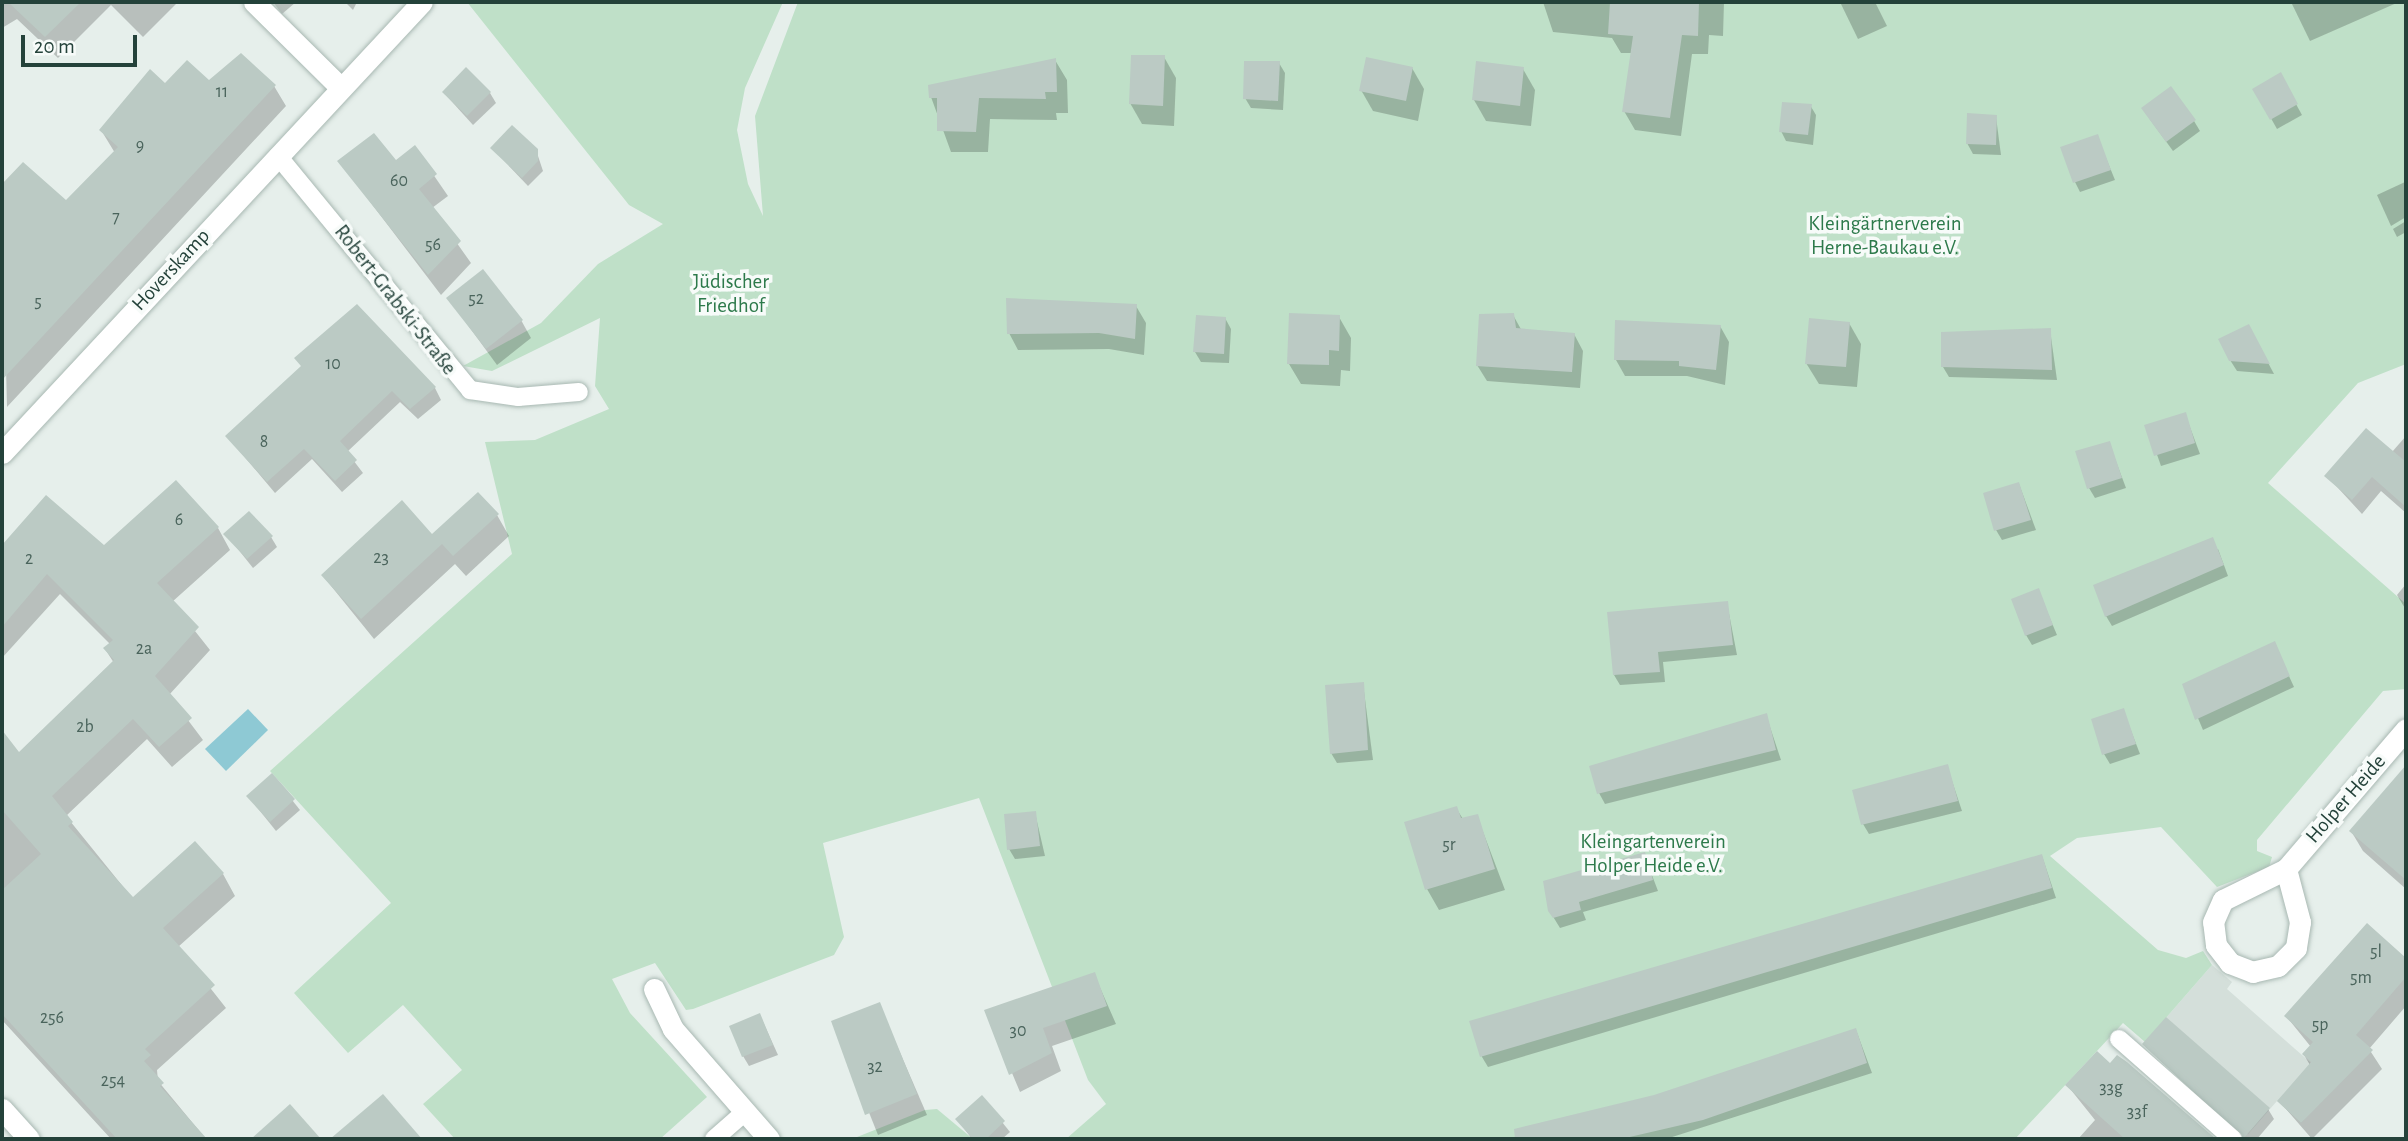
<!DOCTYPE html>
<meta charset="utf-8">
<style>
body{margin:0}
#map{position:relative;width:2408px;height:1141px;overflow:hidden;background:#e6efeb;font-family:"Alegreya Sans",sans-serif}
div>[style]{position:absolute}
.built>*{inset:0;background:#d4dfda}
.green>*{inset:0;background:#bfe0c8}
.water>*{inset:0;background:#8ec9d4}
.shadow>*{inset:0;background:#0003}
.building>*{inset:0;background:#bbcac4}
.roads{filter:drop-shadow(0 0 2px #a8b8b2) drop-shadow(0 0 2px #a8b8b2)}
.lane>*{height:18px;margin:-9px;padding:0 9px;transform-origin:9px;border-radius:9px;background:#fff}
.street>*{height:21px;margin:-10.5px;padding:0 10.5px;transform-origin:10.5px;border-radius:10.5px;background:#fff}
.secondary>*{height:21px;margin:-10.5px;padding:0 10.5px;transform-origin:10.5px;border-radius:10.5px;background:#fff}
span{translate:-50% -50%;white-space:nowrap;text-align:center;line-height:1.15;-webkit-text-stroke:7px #f7fbf9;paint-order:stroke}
.number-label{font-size:18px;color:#4a645c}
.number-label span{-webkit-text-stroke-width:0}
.park-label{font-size:21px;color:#2d7a4b}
.street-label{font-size:21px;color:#24423a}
.frame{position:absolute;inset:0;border:4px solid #24423a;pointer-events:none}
.scale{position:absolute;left:21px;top:35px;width:116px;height:32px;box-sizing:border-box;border:4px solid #24423a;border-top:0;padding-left:9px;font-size:21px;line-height:24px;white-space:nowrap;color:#24423a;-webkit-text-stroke:5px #f7fbf9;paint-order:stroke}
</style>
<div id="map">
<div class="built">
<i style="clip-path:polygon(2212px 965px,2232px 982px,2227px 989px,2335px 1084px,2301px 1123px,2277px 1101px,2248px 1134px,2145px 1042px)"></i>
</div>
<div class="green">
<i style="clip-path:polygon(467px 2px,783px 2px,745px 88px,737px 130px,748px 184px,763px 216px,755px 116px,798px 2px,2406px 2px,2406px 364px,2358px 383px,2268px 483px,2406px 604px,2406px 689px,2383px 691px,2257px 840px,2257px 851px,2272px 857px,2269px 867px,2217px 887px,2161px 827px,2077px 838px,2050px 856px,2158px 950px,2186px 958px,2203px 951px,2212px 965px,2145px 1042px,2123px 1023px,2015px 1139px,1066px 1139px,1106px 1104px,1088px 1080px,979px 798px,823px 843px,844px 937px,834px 955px,693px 1009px,686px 1010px,655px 963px,612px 979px,630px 1013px,707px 1097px,660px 1139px,455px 1139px,423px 1104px,462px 1070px,403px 1005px,348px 1053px,294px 993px,391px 903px,270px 771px,512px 554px,485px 442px,535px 440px,609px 409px,595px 386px,600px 318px,492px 371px,463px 366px,541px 323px,598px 264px,663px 224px,629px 205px)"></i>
<i style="clip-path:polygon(937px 1109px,973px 1139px,852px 1139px,925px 1110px)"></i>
</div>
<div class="water">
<i style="clip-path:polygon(248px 709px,268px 730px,226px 771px,205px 749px)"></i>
</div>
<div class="shadow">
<i style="clip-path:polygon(2px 2px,178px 2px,143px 37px,111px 5px,58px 58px,17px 19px,2px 28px)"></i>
<i style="clip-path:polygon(273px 2px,296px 2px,282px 14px)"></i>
<i style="clip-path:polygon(345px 2px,357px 2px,353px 10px)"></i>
<i style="clip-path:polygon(1543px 2px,1724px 2px,1723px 36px,1709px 35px,1708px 54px,1692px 54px,1681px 136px,1635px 130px,1624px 111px,1632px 53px,1621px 53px,1612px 38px,1553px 32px)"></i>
<i style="clip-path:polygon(1840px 2px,1875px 2px,1887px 26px,1858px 39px)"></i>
<i style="clip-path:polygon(2291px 2px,2399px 2px,2310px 41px)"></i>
<i style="clip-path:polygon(1164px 57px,1176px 78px,1174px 126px,1142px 124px,1130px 103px)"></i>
<i style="clip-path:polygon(1055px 60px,1067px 80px,1068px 113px,1056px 113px,1057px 120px,990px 119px,988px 152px,951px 152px,931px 97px)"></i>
<i style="clip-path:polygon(1279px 63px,1285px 73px,1283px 110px,1251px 108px,1245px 98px)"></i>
<i style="clip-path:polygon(1412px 68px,1424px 89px,1418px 121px,1373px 111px,1361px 90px)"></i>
<i style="clip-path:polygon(1523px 69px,1535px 90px,1531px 126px,1486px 121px,1474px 100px)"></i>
<i style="clip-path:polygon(2280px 75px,2302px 115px,2277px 129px,2255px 90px)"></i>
<i style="clip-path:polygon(209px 83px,274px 86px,286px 106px,7px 407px,2px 208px,8px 201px,2px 187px,23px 165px,66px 203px,115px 153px,101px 130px,165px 86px)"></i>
<i style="clip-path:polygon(444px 93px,490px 93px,496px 103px,473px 125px)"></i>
<i style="clip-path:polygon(1810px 105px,1816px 115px,1813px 145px,1786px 141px,1781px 131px)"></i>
<i style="clip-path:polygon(1996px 117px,2001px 155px,1973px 154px,1967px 143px)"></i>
<i style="clip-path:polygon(2149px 118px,2194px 121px,2200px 131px,2173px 151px)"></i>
<i style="clip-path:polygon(2097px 136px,2115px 180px,2080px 192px,2075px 182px)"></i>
<i style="clip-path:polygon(415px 148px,448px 196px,432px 208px,471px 263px,441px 295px,339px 161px,396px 163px)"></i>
<i style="clip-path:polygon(492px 148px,536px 150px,543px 171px,528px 186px)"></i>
<i style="clip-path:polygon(2405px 182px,2406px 217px,2391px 226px,2377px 195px)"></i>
<i style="clip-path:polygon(2406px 221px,2406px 232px,2397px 237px,2393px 229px)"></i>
<i style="clip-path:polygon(448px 298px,521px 320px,531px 338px,497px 365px)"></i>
<i style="clip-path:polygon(1136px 306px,1146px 323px,1144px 355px,1109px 349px,1018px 350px,1009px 333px)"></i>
<i style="clip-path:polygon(1513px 315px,1522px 331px,1574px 334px,1583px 351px,1580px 388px,1487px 381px,1477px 365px)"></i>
<i style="clip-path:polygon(1339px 317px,1351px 338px,1350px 371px,1341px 370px,1340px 386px,1301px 384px,1289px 364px)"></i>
<i style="clip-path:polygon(1225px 318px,1231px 329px,1229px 363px,1201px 362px,1195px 352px)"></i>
<i style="clip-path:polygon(1617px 322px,1720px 326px,1729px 342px,1725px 385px,1687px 376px,1625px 376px,1616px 360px)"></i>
<i style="clip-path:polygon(1849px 323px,1861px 344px,1857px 387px,1819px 384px,1806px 363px)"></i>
<i style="clip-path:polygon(2050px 330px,2057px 380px,1949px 377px,1943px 367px)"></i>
<i style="clip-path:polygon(2254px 336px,2274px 374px,2237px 371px,2230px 360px)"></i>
<i style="clip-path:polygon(296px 358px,435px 388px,441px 400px,418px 419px,400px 402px,347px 452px,363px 473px,342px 492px,312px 459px,275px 493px,227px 436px,302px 367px)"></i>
<i style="clip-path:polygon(2185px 414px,2200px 454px,2161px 466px,2147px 426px)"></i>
<i style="clip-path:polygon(2406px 436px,2406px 513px,2381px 491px,2362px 514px,2327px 476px,2392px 452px)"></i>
<i style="clip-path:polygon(2109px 443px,2126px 488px,2095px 498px,2089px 488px)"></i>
<i style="clip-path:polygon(2019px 484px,2036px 530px,2002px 540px,1996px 530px)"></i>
<i style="clip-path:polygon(46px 497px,104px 547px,218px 528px,230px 550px,172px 602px,210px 650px,169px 695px,203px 740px,172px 767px,147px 739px,66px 816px,133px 899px,223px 874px,235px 896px,178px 947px,226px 1008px,157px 1070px,158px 1081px,206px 1139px,111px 1139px,2px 1020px,2px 749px,10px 742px,19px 754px,114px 663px,105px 649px,110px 644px,60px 594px,2px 658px,2px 548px)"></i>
<i style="clip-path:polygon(497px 515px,509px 536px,466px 576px,455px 564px,374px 639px,323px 576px)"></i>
<i style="clip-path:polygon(226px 534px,271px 537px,277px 547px,253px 568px)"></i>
<i style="clip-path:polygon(2218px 549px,2228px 576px,2112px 626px,2106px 616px)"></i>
<i style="clip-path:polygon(2406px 584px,2406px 610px,2397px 595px)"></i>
<i style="clip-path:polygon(2038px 590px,2057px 635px,2032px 645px,2026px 635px)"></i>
<i style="clip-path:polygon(1727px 603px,1737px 655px,1663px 662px,1665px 682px,1620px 685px,1614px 675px)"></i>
<i style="clip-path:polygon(2274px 643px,2294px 687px,2203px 730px,2184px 685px)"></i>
<i style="clip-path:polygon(1363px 684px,1373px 760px,1337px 763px,1331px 753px)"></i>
<i style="clip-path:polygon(2123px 710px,2140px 754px,2110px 764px,2104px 754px)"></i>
<i style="clip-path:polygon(1766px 715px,1781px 760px,1605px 804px,1599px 793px)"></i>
<i style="clip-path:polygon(1947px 766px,1962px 811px,1869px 834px,1863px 824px)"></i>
<i style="clip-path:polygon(272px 775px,300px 810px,276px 831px,248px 796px)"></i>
<i style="clip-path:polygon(2393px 783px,2406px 795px,2406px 889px,2363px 851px,2351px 831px)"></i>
<i style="clip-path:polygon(1456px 808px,1463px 819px,1477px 816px,1505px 890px,1439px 910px,1427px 889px)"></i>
<i style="clip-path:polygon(1035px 813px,1045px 856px,1015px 859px,1009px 849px)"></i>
<i style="clip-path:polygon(1644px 854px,1658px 891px,1583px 912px,1586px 920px,1560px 928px,1549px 910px)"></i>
<i style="clip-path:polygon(2042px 856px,2056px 898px,1488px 1067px,1482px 1057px,1471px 1022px)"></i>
<i style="clip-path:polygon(2367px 925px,2406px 960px,2406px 1006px,2369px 1049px,2382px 1069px,2312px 1139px,2279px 1101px,2310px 1065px,2304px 1055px,2311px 1047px,2286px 1016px)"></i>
<i style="clip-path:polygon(1094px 974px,1116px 1024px,1052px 1046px,1061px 1071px,1020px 1092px,986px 1011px)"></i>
<i style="clip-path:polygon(879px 1004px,927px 1115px,878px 1135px,833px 1022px)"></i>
<i style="clip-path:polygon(760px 1015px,778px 1055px,749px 1066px,743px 1056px)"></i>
<i style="clip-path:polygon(1856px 1030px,1872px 1073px,1666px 1139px,1571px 1139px,1564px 1119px,1655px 1097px)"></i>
<i style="clip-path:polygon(2144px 1045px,2268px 1109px,2274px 1119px,2257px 1139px,2243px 1139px)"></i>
<i style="clip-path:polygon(2126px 1063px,2212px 1139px,2078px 1139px,2095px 1120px,2067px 1085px)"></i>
<i style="clip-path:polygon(982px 1097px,1010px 1132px,1002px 1139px,972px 1139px,957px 1119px)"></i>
</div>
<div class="building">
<i style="clip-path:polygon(8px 2px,81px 2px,45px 37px)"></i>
<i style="clip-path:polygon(1610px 2px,1699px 2px,1698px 36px,1682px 35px,1670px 118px,1622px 112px,1633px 36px,1608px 34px)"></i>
<i style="clip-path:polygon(241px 53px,276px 85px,2px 380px,2px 184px,23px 162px,66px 200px,118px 147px,99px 130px,150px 69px,165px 83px,187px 60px,209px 80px)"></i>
<i style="clip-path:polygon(1131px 55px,1165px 55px,1163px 106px,1129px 104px)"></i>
<i style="clip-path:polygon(1366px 57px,1413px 67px,1406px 101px,1359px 91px)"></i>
<i style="clip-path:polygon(1056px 58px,1057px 92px,1045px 92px,1046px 99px,979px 98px,976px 132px,937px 131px,937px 98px,929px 98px,928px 85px)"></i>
<i style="clip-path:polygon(1244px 61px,1280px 61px,1278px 101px,1243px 99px)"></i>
<i style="clip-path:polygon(1476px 61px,1524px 67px,1520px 106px,1472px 100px)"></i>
<i style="clip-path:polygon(466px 67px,491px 92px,467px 116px,442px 92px)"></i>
<i style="clip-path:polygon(2281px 72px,2298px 104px,2270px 120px,2252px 89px)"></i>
<i style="clip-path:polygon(2171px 86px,2196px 120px,2166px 142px,2141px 108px)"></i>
<i style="clip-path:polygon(1782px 102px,1812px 104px,1808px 135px,1779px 132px)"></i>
<i style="clip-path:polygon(1967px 113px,1997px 115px,1996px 145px,1966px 144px)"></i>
<i style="clip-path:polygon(512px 125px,538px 149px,538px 161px,522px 178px,490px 148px)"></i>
<i style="clip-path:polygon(374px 133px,396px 160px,415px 145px,437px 174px,419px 189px,461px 241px,428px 275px,337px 161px)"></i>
<i style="clip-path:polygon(2098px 134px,2111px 170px,2073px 183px,2060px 147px)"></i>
<i style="clip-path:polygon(483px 269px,523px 320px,486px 349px,446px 298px)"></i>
<i style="clip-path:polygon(1006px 298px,1137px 304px,1135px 339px,1099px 333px,1007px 334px)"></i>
<i style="clip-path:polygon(357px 304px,436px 387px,410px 409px,392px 391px,340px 441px,357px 460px,335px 481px,304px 449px,267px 482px,225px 436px,301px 366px,294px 358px)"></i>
<i style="clip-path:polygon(1289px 313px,1340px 315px,1339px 351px,1329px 350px,1329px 365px,1287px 364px)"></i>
<i style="clip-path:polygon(1514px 313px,1516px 328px,1575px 333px,1572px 372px,1476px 366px,1479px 314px)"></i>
<i style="clip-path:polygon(1196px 315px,1226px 317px,1224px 354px,1193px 352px)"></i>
<i style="clip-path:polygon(1809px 318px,1850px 322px,1846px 367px,1805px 364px)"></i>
<i style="clip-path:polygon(1615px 320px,1721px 325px,1716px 370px,1679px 366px,1679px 361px,1614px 360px)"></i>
<i style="clip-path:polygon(2249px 324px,2270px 364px,2229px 361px,2218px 339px)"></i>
<i style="clip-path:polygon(2051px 328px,2052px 370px,1941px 367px,1941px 332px)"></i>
<i style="clip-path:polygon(2186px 412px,2195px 443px,2154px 456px,2144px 425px)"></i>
<i style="clip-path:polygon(2366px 428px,2406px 462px,2406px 507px,2372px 477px,2352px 500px,2324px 476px)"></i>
<i style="clip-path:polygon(2110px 441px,2122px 478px,2087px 489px,2075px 451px)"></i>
<i style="clip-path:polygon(176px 480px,219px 527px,157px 583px,199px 627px,155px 676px,192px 718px,159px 747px,133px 719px,52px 796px,73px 822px,68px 826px,133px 897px,195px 841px,224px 873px,163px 928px,215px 985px,145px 1049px,151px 1055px,144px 1061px,164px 1083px,160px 1086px,207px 1139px,117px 1139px,2px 1014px,2px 890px,41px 854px,2px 810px,2px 730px,19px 752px,114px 660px,103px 648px,113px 640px,47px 574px,2px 627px,2px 545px,46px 495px,104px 545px)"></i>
<i style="clip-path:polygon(2019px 482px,2031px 520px,1994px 531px,1983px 493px)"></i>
<i style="clip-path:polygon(478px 492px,499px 514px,453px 556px,442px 544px,361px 619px,321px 575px,402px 500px,432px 534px)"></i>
<i style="clip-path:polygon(249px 511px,273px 536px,247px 559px,223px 534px)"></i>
<i style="clip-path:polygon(2213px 537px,2224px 565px,2105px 617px,2093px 585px)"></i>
<i style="clip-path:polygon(2039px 588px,2053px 625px,2025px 636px,2011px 599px)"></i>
<i style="clip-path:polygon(1728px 601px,1733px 645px,1658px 652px,1660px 672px,1613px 675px,1607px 612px)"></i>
<i style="clip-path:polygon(2275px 641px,2290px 676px,2195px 720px,2182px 684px)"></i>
<i style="clip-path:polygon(1364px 682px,1368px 750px,1330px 754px,1325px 685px)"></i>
<i style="clip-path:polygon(2124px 708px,2136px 744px,2102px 755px,2091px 719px)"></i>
<i style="clip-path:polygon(1767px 713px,1776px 750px,1597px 794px,1589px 766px)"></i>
<i style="clip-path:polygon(1948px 764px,1958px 801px,1861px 825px,1852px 790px)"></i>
<i style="clip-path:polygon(2406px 765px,2406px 880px,2349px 831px)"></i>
<i style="clip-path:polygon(272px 773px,295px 799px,270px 822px,246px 796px)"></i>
<i style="clip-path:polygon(1457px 806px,1461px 818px,1478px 814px,1495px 869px,1425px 890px,1404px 822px)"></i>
<i style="clip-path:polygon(1036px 811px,1040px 846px,1007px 850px,1004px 814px)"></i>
<i style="clip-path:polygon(1645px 852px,1653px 880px,1579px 902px,1581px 910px,1553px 918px,1548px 911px,1543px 881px)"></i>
<i style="clip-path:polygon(2042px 854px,2052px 888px,1480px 1057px,1469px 1021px)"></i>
<i style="clip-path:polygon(2367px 923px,2406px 958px,2406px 977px,2356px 1035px,2373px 1050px,2301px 1123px,2277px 1101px,2311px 1062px,2302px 1054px,2313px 1042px,2284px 1016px)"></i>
<i style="clip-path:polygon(1095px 972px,1107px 1006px,1043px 1028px,1052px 1053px,1009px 1075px,984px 1010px)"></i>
<i style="clip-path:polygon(880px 1002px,917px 1094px,865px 1115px,831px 1021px)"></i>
<i style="clip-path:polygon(760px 1013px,773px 1045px,742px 1057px,729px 1026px)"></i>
<i style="clip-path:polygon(2166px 1017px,2270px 1108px,2244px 1138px,2142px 1044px)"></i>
<i style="clip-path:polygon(1856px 1028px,1867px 1063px,1703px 1120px,1621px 1139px,1515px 1139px,1514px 1129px,1654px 1095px)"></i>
<i style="clip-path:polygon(2097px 1051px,2110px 1063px,2117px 1055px,2127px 1062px,2216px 1139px,2125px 1139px,2065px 1085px)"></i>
<i style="clip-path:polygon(383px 1094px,422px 1139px,330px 1139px)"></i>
<i style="clip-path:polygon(982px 1095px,1005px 1121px,986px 1139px,973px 1139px,955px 1119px)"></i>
<i style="clip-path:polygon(290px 1104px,321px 1139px,251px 1139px)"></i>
</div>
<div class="roads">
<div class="lane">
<i style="left:278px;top:156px;width:303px;rotate:50.6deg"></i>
<i style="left:470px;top:390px;width:49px;rotate:8.3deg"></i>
<i style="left:518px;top:397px;width:61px;rotate:-4.7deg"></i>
<i style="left:2119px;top:1039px;width:152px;rotate:41.3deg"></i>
<i style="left:714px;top:1139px;width:41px;rotate:-41.1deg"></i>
</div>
<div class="street">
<i style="left:254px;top:2px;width:122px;rotate:44.7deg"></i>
<i style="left:2px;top:453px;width:616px;rotate:-47.04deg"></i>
<i style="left:2286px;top:869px;width:55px;rotate:75.2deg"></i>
<i style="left:2300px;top:922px;width:26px;rotate:99deg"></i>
<i style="left:2296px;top:948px;width:25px;rotate:135deg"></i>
<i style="left:2278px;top:966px;width:26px;rotate:167deg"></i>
<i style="left:2253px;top:972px;width:25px;rotate:-159deg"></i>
<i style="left:2230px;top:963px;width:23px;rotate:-128deg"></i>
<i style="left:2216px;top:945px;width:23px;rotate:-97deg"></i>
<i style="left:2213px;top:922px;width:24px;rotate:-66deg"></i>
<i style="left:2223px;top:900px;width:70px;rotate:-26.2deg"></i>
<i style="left:2286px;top:869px;width:184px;rotate:-49.4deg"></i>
<i style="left:654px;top:989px;width:44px;rotate:64.6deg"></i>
<i style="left:673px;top:1029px;width:146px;rotate:48.9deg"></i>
</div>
<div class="secondary">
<i style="left:2px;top:1109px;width:40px;rotate:48deg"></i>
</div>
</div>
<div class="number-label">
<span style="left:222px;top:92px">11</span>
<span style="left:140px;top:146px">9</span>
<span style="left:399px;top:181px">60</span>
<span style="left:116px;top:218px">7</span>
<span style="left:433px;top:245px">56</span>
<span style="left:476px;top:299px">52</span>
<span style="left:38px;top:302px">5</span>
<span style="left:333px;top:364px">10</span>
<span style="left:264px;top:442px">8</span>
<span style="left:179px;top:520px">6</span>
<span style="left:381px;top:558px">23</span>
<span style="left:29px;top:559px">2</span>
<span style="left:144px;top:649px">2a</span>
<span style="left:85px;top:727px">2b</span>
<span style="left:1449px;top:845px">5r</span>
<span style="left:2376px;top:952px">5l</span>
<span style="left:2361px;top:978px">5m</span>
<span style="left:52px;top:1018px">256</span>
<span style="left:2320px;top:1025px">5p</span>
<span style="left:1018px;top:1031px">30</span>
<span style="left:875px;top:1067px">32</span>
<span style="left:113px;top:1081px">254</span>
<span style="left:2111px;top:1088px">33g</span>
<span style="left:2137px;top:1112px">33f</span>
</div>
<div class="park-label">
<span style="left:1885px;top:236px">Kleingärtnerverein<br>Herne-Baukau e.V.</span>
<span style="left:731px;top:294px">Jüdischer<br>Friedhof</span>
<span style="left:1653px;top:854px">Kleingartenverein<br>Holper Heide e.V.</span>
</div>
<div class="street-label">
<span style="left:171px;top:270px;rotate:-47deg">Hoverskamp</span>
<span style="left:395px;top:300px;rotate:52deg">Robert-Grabski-Straße</span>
<span style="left:2346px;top:799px;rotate:-49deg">Holper Heide</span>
</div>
<div class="frame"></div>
<div class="scale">20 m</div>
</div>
